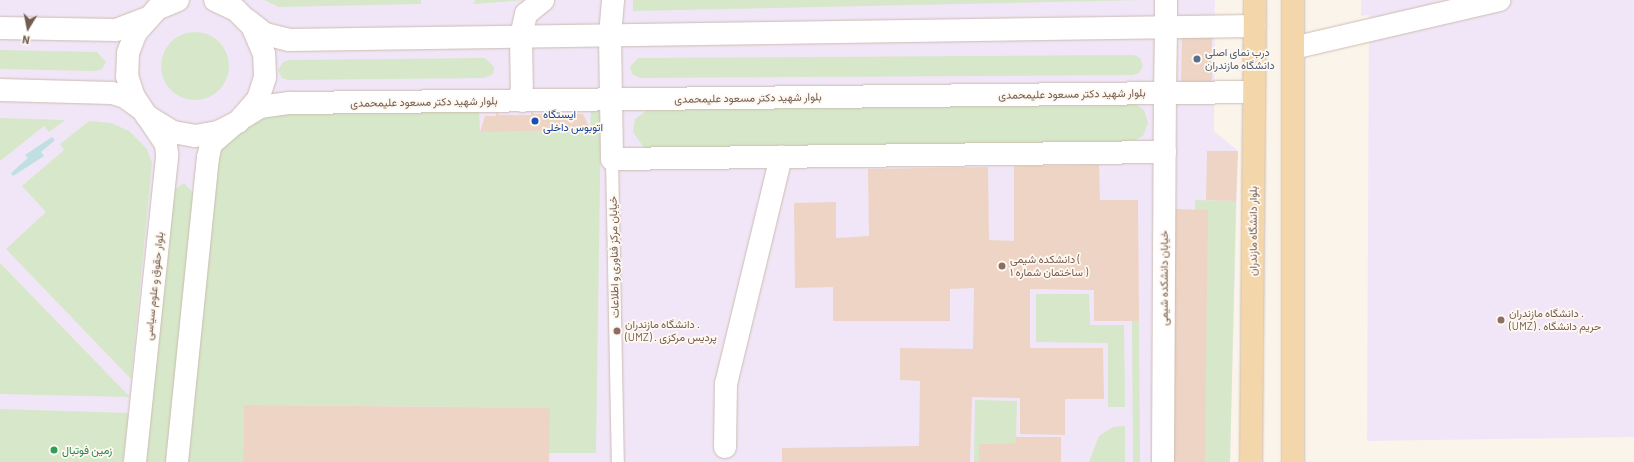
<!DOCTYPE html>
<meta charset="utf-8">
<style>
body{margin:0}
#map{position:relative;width:1634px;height:462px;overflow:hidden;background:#fbf4ea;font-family:Barlow,Vazirmatn,sans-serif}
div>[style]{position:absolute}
.education>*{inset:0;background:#f1e6f7}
.green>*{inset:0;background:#d6e8c9}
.round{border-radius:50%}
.water>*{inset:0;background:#c0dfe3}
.building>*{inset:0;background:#eed4c4}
.roads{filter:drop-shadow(0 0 1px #ccbcb1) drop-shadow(0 0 1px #ccbcb1)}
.lane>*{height:12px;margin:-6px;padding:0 6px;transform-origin:6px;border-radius:6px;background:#fff}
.street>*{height:22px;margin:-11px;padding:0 11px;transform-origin:11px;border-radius:11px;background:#fff}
.secondary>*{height:22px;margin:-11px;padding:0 11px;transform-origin:11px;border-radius:11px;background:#fff}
.primary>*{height:22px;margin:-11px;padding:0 11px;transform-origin:11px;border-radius:11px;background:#f3d6a9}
.dots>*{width:11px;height:11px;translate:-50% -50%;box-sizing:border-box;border:2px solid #fef8f0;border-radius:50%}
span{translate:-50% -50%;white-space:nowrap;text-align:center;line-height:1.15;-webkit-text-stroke:3.5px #fef8f0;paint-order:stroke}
.service-label{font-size:11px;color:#4e5e75}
.left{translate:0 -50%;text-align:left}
.street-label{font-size:11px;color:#735c4f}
.transit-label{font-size:11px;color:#164399}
.education-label{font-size:11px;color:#785e54}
.leisure-label{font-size:11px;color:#27864d}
.north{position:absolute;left:8px;top:8px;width:40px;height:40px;-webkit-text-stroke:3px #fef8f0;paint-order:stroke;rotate:190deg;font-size:11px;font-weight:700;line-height:16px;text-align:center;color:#735c4f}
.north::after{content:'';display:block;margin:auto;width:14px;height:18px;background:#735c4f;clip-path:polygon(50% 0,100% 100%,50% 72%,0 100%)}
</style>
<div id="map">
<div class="education">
<i style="clip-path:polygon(0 0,1215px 0,1214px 131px,1238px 151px,1230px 462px,0 462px)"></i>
<i style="clip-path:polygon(1361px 0,1634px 0,1634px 437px,1367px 441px,1369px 15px,1361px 16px)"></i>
</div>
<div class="green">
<i style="clip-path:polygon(264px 0,421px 0,421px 4px,279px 7px)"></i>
<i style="clip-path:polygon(475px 0,525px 0,474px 4px)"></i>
<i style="clip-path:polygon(633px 0,1144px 0,633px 11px)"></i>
<i class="round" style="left:161px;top:32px;width:68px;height:68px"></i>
<i style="clip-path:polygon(0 50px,97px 52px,106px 62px,102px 69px,96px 71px,0 69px)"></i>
<i style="clip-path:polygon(1134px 55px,1140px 58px,1143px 66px,1139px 73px,1133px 75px,640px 78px,632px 74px,630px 67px,638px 58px)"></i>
<i style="clip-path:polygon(485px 58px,494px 67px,493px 74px,484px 78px,288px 80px,282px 78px,278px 70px,283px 62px,289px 60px)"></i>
<i style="clip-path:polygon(1133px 102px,1144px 110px,1148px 123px,1143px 136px,1131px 142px,644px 148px,633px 132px,635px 119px,649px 109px)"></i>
<i style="clip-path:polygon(591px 109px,601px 110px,596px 453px,549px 453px,549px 408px,252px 405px,244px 405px,243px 462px,184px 462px,219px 153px,234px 134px,270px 113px,479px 110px,480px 132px,590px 131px)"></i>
<i style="clip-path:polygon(0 118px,65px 120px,49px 132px,44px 126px,0 161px)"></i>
<i style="clip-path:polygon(89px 121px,111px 123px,129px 131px,147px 149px,152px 163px,131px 379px,6px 249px,46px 212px,22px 186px,64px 150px,60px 144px)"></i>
<i style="clip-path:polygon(184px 183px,194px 194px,166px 462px,146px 462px,174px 190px)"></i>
<i style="clip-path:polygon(1195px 200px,1236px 201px,1230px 462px,1193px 462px)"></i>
<i style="clip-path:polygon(0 263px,130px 397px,0 394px)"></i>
<i style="clip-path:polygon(1036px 294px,1089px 294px,1090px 325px,1124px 325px,1125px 407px,1108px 407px,1108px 343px,1036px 342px)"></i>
<i style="clip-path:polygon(1132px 321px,1139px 321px,1140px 462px,1133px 462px)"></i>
<i style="clip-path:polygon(975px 400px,1017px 401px,1016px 443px,980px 444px,979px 462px,974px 462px)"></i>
<i style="clip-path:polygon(0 409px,129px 413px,123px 462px,0 462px)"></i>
<i style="clip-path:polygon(1125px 426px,1125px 462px,1089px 462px,1099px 436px,1113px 427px)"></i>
</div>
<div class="water">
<i style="clip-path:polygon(52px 137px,55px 140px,41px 152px,44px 156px,13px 176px,11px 173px,28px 158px,25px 155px)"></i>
</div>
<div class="building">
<i style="clip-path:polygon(1182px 29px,1212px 29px,1212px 90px,1181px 90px)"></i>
<i style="clip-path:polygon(496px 110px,499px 115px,531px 115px,531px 110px,534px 114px,569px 114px,571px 110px,571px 114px,583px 114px,591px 131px,480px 132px,485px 116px,496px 116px)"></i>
<i style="clip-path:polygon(1207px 151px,1238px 151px,1236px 201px,1206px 200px)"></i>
<i style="clip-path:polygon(1099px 165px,1100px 200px,1138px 200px,1139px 321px,1094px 321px,1094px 290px,1030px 289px,1030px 348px,1103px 348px,1104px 399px,1065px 399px,1065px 435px,1020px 434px,1020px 398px,972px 397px,970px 462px,782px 462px,782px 448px,919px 446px,920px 381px,900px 380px,900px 348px,973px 349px,974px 288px,950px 289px,950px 321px,833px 321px,833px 287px,795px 288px,794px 203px,836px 202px,836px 238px,869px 236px,868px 169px,988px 167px,989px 240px,1014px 241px,1014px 166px)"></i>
<i style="clip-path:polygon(1175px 209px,1208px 210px,1205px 462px,1171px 462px)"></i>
<i style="clip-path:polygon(244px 405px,550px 408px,549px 462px,243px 462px)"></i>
<i style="clip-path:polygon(1016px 437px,1061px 437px,1061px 462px,979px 462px,979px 444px,1016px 443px)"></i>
</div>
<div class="roads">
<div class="lane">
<i style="left:612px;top:159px;width:303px;rotate:88.9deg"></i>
</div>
<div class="street">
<i style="left:1166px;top:27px;width:27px;rotate:-90deg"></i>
<i style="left:610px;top:35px;width:35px;rotate:-85deg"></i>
<i style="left:521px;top:36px;width:23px;rotate:-77deg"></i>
<i style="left:526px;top:14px;width:22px;rotate:-39deg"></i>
<i style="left:1293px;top:48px;width:212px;rotate:-13.1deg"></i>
<i style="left:611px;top:99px;width:60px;rotate:89deg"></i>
<i style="left:612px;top:159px;width:553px;rotate:-0.73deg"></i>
<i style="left:725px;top:447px;width:63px;rotate:-89.1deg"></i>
<i style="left:726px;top:384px;width:234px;rotate:-76.4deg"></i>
<i style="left:135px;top:462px;width:309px;rotate:-84deg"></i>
<i style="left:167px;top:155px;width:11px;rotate:-95deg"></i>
<i style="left:166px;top:144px;width:34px;rotate:-124deg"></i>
<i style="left:177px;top:462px;width:306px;rotate:-84.2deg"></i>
<i style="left:208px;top:158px;width:14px;rotate:-78deg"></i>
<i style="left:211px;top:144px;width:28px;rotate:-41deg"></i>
<i style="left:1163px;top:462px;width:369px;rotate:-89.7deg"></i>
</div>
<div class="secondary">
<i style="left:178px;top:0;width:23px;rotate:157deg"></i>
<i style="left:157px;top:9px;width:31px;rotate:132deg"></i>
<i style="left:136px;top:32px;width:22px;rotate:111deg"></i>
<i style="left:128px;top:53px;width:23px;rotate:92deg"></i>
<i style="left:127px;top:76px;width:22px;rotate:72deg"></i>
<i style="left:134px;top:97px;width:23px;rotate:56deg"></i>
<i style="left:147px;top:116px;width:31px;rotate:32deg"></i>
<i style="left:173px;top:132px;width:22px;rotate:10deg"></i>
<i style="left:195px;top:136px;width:23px;rotate:-10deg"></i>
<i style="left:218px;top:132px;width:22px;rotate:-27deg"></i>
<i style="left:238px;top:122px;width:30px;rotate:-49deg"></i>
<i style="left:258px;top:99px;width:23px;rotate:-72deg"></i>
<i style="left:265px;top:77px;width:23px;rotate:-92deg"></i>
<i style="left:264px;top:54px;width:30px;rotate:-113deg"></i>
<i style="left:252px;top:26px;width:23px;rotate:-135deg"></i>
<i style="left:236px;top:10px;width:23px;rotate:-155deg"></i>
<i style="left:247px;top:20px;width:23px;rotate:38deg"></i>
<i style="left:265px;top:34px;width:25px;rotate:14deg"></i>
<i style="left:289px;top:40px;width:966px;rotate:-0.83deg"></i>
<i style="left:0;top:28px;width:116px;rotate:1deg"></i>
<i style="left:116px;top:30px;width:31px;rotate:-21deg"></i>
<i style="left:610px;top:35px;width:64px;rotate:89.1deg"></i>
<i style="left:521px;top:36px;width:65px;rotate:89.1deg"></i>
<i style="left:0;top:90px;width:112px;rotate:1.5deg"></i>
<i style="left:112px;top:93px;width:14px;rotate:17deg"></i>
<i style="left:125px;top:97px;width:19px;rotate:36deg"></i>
<i style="left:1165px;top:93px;width:66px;rotate:-89.1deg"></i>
<i style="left:244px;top:117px;width:19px;rotate:-32deg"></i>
<i style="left:260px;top:107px;width:30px;rotate:-8deg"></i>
<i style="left:290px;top:103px;width:964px;rotate:-0.65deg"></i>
</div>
<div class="primary">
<i style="left:1293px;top:0;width:462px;rotate:90deg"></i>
<i style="left:1251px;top:462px;width:462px;rotate:-89.5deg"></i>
</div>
</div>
<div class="dots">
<i style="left:1197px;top:59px;background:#5c6f8a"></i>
<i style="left:535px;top:121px;background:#1a4fb4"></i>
<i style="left:1002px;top:266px;background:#8d6e63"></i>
<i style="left:1501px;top:320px;background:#8d6e63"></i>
<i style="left:617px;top:331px;background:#8d6e63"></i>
<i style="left:54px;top:450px;background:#2e9e5b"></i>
</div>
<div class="service-label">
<span class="left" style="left:1205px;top:59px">درب نمای اصلی<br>دانشگاه مازندران</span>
</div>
<div class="street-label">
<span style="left:1072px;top:94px;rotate:-1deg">بلوار شهید دکتر مسعود علیمحمدی</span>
<span style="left:748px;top:98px;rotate:-1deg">بلوار شهید دکتر مسعود علیمحمدی</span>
<span style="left:424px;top:102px;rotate:-1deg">بلوار شهید دکتر مسعود علیمحمدی</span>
<span style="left:1253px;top:231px;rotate:-90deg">بلوار دانشگاه مازندران</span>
<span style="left:614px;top:257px;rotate:-91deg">خیابان مرکز فناوری و اطلاعات</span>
<span style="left:1164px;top:278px;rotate:-90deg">خیابان دانشکده شیمی</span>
<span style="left:154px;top:286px;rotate:-84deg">بلوار حقوق و علوم سیاسی</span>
</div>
<div class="transit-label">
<span class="left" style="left:543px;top:121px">ایستگاه<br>اتوبوس داخلی</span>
</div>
<div class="education-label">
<span class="left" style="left:1010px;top:266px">دانشکده شیمی (<br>ساختمان شماره ۱ )</span>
<span class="left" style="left:1509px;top:320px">دانشگاه مازندران .<br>(UMZ) . حریم دانشگاه</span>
<span class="left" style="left:625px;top:331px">دانشگاه مازندران .<br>(UMZ) . پردیس مرکزی</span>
</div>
<div class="leisure-label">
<span class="left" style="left:62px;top:450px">زمین فوتبال</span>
</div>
<div class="north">N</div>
</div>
